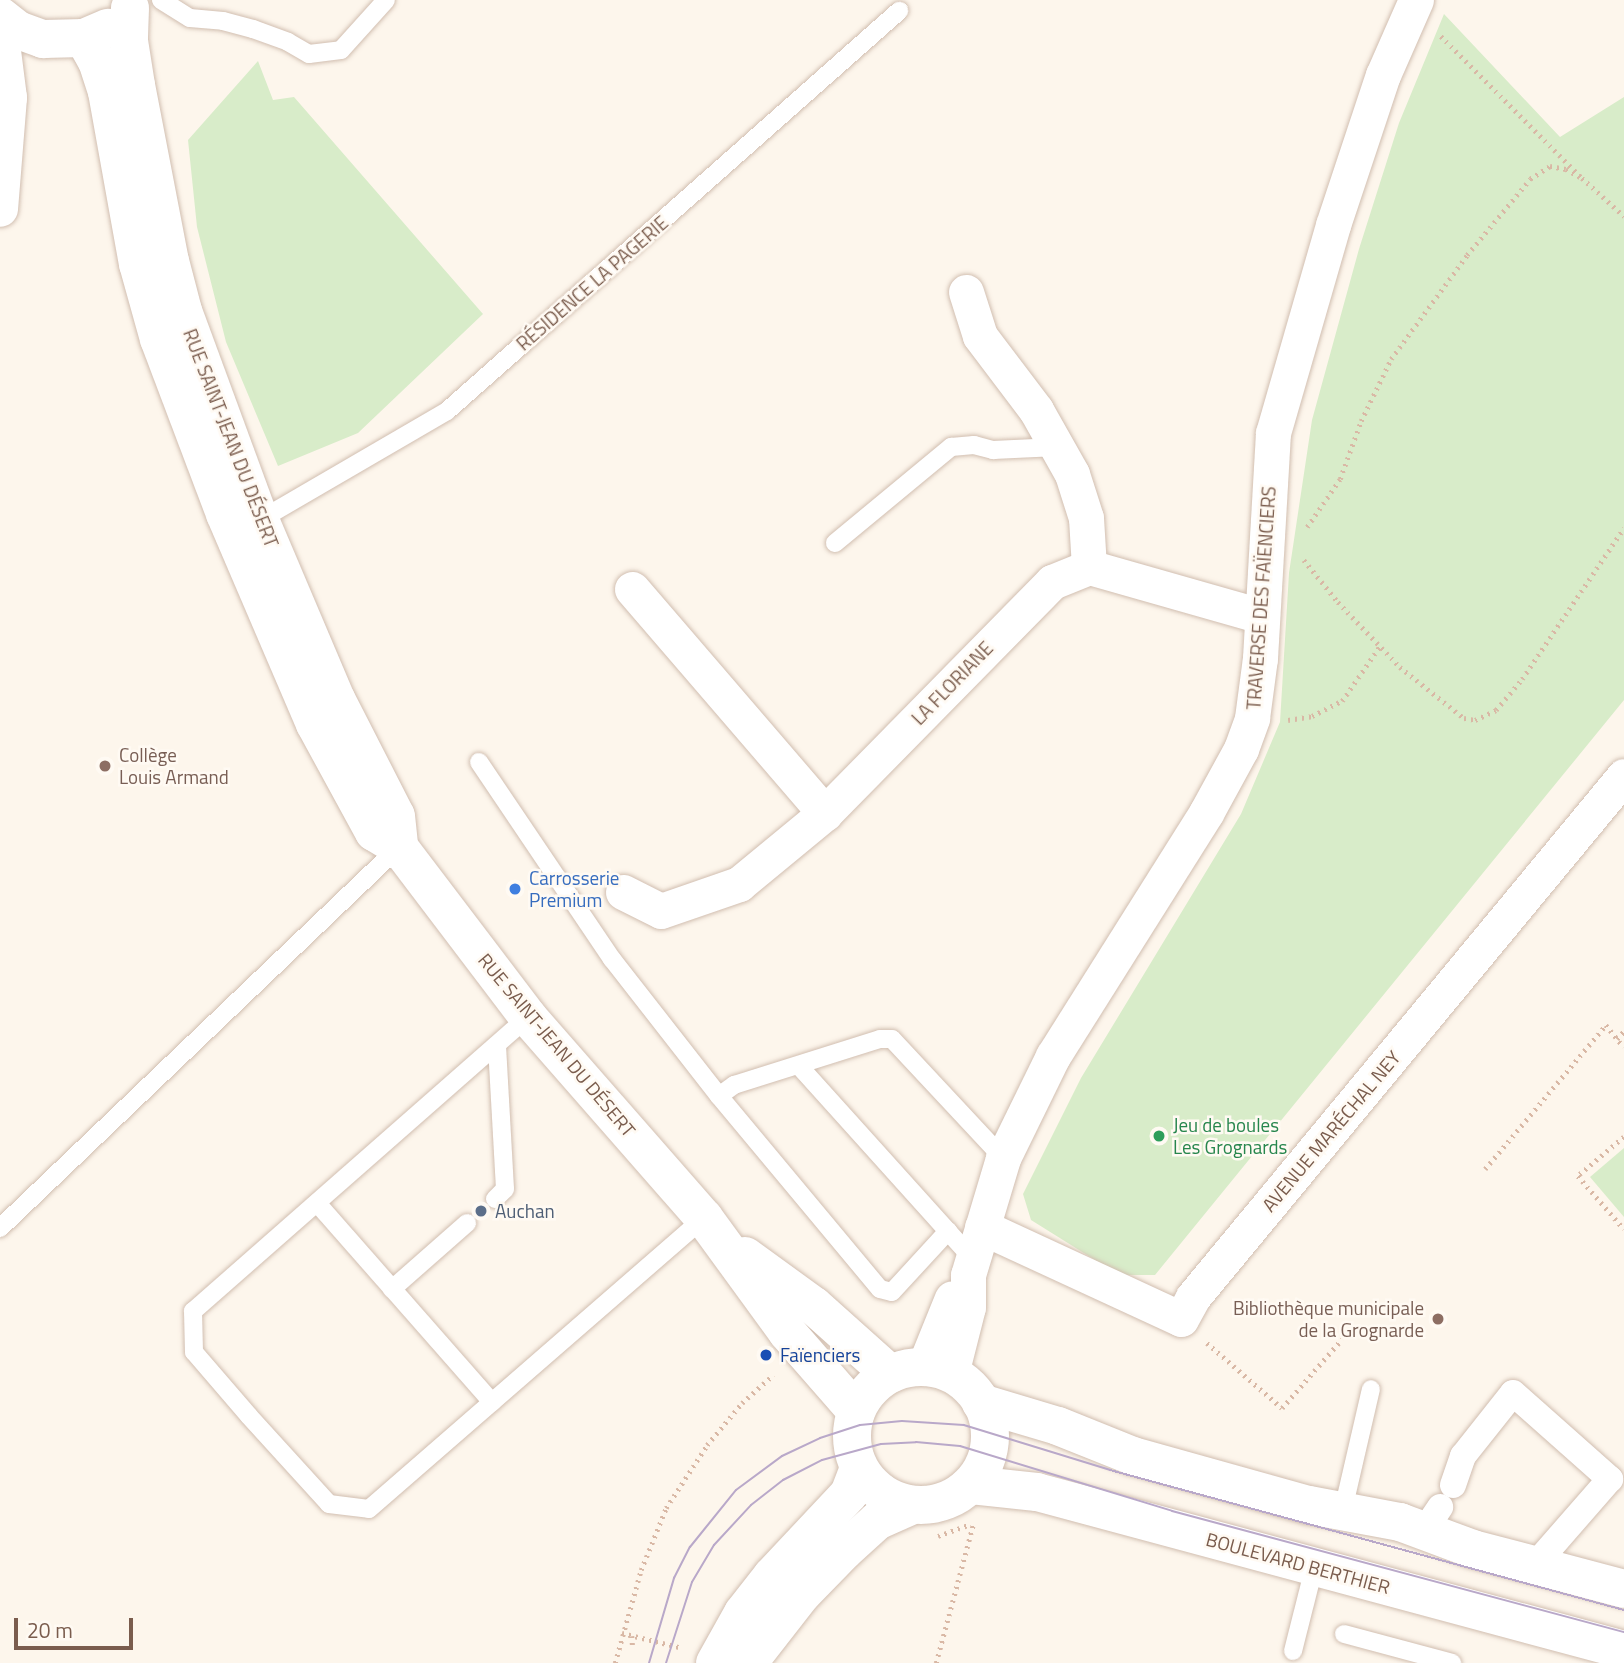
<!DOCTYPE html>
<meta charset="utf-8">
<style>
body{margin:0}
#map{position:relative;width:1624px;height:1663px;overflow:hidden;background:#fdf6ec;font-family:"Titillium Web",sans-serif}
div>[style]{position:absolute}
.green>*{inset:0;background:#d8ecc9}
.path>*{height:4.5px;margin-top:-2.25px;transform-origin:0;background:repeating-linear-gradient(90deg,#d9b8a5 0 2px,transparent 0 7px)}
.roads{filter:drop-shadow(0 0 2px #d1beb0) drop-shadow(0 0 2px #d1beb0)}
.service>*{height:18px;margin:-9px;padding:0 9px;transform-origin:9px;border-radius:9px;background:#fff}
.pedestrian>*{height:26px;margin:-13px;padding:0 13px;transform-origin:13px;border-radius:13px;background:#fff}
.minor>*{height:35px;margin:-17.5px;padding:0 17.5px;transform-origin:17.5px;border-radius:17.5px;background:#fff}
.tertiary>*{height:38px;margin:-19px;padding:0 19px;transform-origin:19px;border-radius:19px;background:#fff}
.tertiary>.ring{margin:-19px;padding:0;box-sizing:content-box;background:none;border:38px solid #fff;border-radius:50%}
.tram>*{height:2px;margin:-1px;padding:0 1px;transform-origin:1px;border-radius:1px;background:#b9a8c9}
.dots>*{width:19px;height:19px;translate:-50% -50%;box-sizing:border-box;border:4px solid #fffaf3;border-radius:50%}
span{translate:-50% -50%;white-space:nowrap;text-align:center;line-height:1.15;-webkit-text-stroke:5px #fffaf3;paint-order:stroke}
.street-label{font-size:19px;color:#7a5c4d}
.education-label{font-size:19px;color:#785e54}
.left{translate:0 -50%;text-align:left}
.right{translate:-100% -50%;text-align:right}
.shop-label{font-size:19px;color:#366cbe}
.leisure-label{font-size:19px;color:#27864d}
.service-label{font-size:19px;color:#4e5e75}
.transit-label{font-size:19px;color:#164399}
.scale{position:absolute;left:14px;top:1618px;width:119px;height:32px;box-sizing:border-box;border:4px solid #7a5c4d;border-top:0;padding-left:9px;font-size:21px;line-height:24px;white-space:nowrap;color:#7a5c4d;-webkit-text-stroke:5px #fffaf3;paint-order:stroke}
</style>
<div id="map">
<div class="green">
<i style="clip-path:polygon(1444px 14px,1560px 137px,1624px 97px,1624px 700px,1155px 1275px,1119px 1275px,1031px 1220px,1023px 1194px,1081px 1078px,1241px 814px,1280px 722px,1289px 573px,1312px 420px,1359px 249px,1399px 123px)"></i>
<i style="clip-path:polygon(258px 61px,273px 100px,294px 97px,483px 314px,358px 433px,278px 466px,226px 342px,197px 227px,188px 140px)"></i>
<i style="clip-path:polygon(1624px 1148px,1624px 1217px,1590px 1177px)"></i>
</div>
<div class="path">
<i style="left:1441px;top:36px;width:200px;rotate:45.2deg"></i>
<i style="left:1582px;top:178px;width:57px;rotate:42.1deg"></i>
<i style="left:1307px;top:527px;width:58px;rotate:-55.5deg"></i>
<i style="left:1340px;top:479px;width:62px;rotate:-70.1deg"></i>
<i style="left:1361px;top:421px;width:69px;rotate:-64.2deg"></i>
<i style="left:1391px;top:359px;width:129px;rotate:-53.8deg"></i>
<i style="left:1467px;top:255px;width:99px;rotate:-50.3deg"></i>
<i style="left:1530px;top:179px;width:24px;rotate:-33deg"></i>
<i style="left:1550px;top:166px;width:16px;rotate:11deg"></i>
<i style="left:1566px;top:169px;width:18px;rotate:29deg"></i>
<i style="left:1304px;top:560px;width:54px;rotate:51deg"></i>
<i style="left:1338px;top:602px;width:90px;rotate:46.4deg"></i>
<i style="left:1400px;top:667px;width:82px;rotate:38.6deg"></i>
<i style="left:1464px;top:718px;width:11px;rotate:10deg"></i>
<i style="left:1475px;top:720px;width:23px;rotate:-25deg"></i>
<i style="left:1496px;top:710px;width:40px;rotate:-50deg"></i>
<i style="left:1522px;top:679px;width:182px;rotate:-56deg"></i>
<i style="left:1288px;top:720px;width:24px;rotate:-9deg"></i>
<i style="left:1312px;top:716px;width:34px;rotate:-27deg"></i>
<i style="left:1342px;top:701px;width:67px;rotate:-55.4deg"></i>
<i style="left:1617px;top:1039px;width:11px;rotate:-49deg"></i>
<i style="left:1624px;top:1137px;width:60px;rotate:139.7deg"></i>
<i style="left:1578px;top:1176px;width:70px;rotate:49deg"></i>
<i style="left:1485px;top:1169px;width:188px;rotate:-50deg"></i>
<i style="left:1606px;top:1025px;width:28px;rotate:51deg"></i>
<i style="left:1207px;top:1343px;width:99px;rotate:40.9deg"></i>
<i style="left:1282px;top:1408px;width:91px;rotate:-49deg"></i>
<i style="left:938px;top:1536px;width:33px;rotate:-20deg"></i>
<i style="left:622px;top:1633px;width:59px;rotate:13.8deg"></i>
<i style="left:632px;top:1636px;width:13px;rotate:86deg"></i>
<i style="left:615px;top:1663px;width:97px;rotate:-74.4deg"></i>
<i style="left:641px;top:1570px;width:67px;rotate:-68deg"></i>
<i style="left:666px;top:1508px;width:75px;rotate:-56.9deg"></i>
<i style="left:707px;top:1445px;width:55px;rotate:-50.2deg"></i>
<i style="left:742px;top:1403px;width:42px;rotate:-42.1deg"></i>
<i style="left:936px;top:1663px;width:143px;rotate:-75deg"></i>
</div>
<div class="roads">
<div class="service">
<i style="left:161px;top:0;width:34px;rotate:32deg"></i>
<i style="left:190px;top:18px;width:33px;rotate:5deg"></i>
<i style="left:223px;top:21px;width:31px;rotate:15deg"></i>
<i style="left:253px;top:29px;width:37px;rotate:20deg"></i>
<i style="left:288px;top:42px;width:24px;rotate:30deg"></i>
<i style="left:309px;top:54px;width:32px;rotate:-7deg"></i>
<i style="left:341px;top:50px;width:67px;rotate:-48deg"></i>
<i style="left:260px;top:520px;width:216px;rotate:-30.2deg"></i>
<i style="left:447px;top:411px;width:604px;rotate:-41.51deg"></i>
<i style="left:835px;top:543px;width:151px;rotate:-39.6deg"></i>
<i style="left:951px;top:447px;width:23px;rotate:-5deg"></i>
<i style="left:974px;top:445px;width:20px;rotate:15deg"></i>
<i style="left:993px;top:450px;width:64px;rotate:-2.7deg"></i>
<i style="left:479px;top:762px;width:238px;rotate:56deg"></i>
<i style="left:612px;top:959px;width:174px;rotate:52deg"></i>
<i style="left:719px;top:1096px;width:19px;rotate:-36deg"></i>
<i style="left:734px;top:1085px;width:153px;rotate:-17.5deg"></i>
<i style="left:880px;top:1039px;width:12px"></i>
<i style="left:892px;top:1039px;width:163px;rotate:47deg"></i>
<i style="left:528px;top:1017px;width:446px;rotate:138.7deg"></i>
<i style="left:193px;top:1311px;width:41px;rotate:88.6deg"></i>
<i style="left:194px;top:1352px;width:84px;rotate:49.3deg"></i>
<i style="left:249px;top:1416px;width:119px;rotate:47.7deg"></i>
<i style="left:329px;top:1504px;width:40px;rotate:7.1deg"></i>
<i style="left:369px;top:1509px;width:444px;rotate:-41deg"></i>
<i style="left:800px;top:1067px;width:258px;rotate:48deg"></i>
<i style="left:719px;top:1096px;width:251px;rotate:50.2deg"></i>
<i style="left:880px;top:1289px;width:12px;rotate:14deg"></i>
<i style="left:892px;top:1292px;width:83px;rotate:-47.4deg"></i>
<i style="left:495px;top:1199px;width:14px;rotate:-45deg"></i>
<i style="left:505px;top:1189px;width:143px;rotate:-93.2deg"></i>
<i style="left:317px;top:1203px;width:265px;rotate:48.7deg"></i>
<i style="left:0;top:1228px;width:552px;rotate:-43.68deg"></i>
<i style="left:392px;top:1289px;width:100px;rotate:-41.3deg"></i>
<i style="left:1343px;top:1510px;width:124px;rotate:-77deg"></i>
<i style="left:1344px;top:1634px;width:112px;rotate:15deg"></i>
<i style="left:1293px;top:1651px;width:86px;rotate:-75.8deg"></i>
</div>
<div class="pedestrian">
<i style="left:1453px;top:1485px;width:31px;rotate:-71deg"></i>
<i style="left:1463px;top:1456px;width:80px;rotate:-51.6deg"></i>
<i style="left:1513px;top:1393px;width:130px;rotate:41.6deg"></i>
<i style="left:1610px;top:1479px;width:116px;rotate:131.1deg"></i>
<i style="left:1424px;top:1531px;width:29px;rotate:-56deg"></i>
</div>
<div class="minor">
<i style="left:0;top:27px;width:71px;rotate:82.7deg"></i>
<i style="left:9px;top:97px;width:112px;rotate:94.6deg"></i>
<i style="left:966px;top:292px;width:46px;rotate:72.3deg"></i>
<i style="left:980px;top:336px;width:93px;rotate:52.9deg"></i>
<i style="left:1036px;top:410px;width:73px;rotate:60.6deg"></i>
<i style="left:1072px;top:474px;width:46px;rotate:72.3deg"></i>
<i style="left:1086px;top:518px;width:49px;rotate:86.5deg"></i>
<i style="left:632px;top:589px;width:296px;rotate:49.3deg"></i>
<i style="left:623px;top:892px;width:42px;rotate:26.6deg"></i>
<i style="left:661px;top:911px;width:83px;rotate:-19.1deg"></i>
<i style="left:739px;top:884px;width:112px;rotate:-39.5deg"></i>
<i style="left:825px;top:813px;width:324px;rotate:-45.5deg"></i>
<i style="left:1052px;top:582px;width:40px;rotate:-22deg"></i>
<i style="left:1089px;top:567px;width:179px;rotate:15.9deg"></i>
<i style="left:982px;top:1227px;width:219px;rotate:24.8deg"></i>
<i style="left:1181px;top:1319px;width:25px;rotate:-61deg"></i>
<i style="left:1193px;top:1297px;width:676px;rotate:-50.4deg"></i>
<i style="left:924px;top:1367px;width:74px;rotate:-67.9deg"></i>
<i style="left:951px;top:1374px;width:69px;rotate:-75.8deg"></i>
<i style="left:968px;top:1307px;width:32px;rotate:-90deg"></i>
<i style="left:968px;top:1275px;width:122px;rotate:-73.3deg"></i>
<i style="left:1003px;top:1158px;width:114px;rotate:-63.9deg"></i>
<i style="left:1053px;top:1056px;width:287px;rotate:-57.8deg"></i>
<i style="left:1206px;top:813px;width:73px;rotate:-61.3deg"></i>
<i style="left:1241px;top:749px;width:33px;rotate:-70deg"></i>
<i style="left:1252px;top:718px;width:61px;rotate:-82.4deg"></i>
<i style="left:1260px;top:658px;width:225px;rotate:-86.7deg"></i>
<i style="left:1273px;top:433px;width:216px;rotate:-73.9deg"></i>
<i style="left:1333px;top:225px;width:158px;rotate:-71.6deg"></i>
<i style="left:1383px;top:75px;width:82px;rotate:-66.3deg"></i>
</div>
<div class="tertiary">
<i style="left:130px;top:8px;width:33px;rotate:92deg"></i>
<i style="left:129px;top:41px;width:45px;rotate:81deg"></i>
<i style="left:136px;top:85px;width:179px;rotate:79.1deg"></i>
<i style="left:170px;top:261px;width:52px;rotate:75.4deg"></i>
<i style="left:183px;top:311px;width:223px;rotate:69.8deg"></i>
<i style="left:260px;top:520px;width:194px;rotate:67deg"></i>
<i style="left:336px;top:699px;width:131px;rotate:62.9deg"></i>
<i style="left:396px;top:816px;width:31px;rotate:84deg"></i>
<i style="left:0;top:16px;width:23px;rotate:38deg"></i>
<i style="left:18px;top:30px;width:27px;rotate:20deg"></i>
<i style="left:43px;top:39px;width:41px;rotate:-1.4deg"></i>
<i style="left:84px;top:38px;width:26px;rotate:-23deg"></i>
<i style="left:84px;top:38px;width:26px;rotate:61deg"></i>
<i style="left:97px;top:61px;width:33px;rotate:72deg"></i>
<i style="left:107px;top:92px;width:175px;rotate:79.8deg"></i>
<i style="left:138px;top:264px;width:78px;rotate:74.4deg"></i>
<i style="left:159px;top:339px;width:187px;rotate:69.3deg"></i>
<i style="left:225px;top:514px;width:228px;rotate:66.8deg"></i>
<i style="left:315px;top:724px;width:123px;rotate:61.4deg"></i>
<i style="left:374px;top:832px;width:29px;rotate:31deg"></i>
<i style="left:399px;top:847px;width:213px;rotate:52.8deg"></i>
<i style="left:528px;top:1017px;width:267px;rotate:48.8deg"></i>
<i style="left:704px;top:1218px;width:141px;rotate:53.9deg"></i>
<i style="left:787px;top:1332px;width:105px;rotate:48.9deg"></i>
<i style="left:745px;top:1256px;width:85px;rotate:35.9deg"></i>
<i style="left:814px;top:1306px;width:102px;rotate:41.8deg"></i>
<i class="ring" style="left:852px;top:1367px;width:100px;height:100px"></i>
<i style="left:981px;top:1403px;width:80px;rotate:16.6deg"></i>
<i style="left:1058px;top:1426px;width:81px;rotate:21.8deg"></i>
<i style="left:1133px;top:1456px;width:183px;rotate:15.6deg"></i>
<i style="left:1309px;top:1505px;width:93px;rotate:10.6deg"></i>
<i style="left:1400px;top:1522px;width:78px;rotate:20.3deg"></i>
<i style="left:1473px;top:1549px;width:156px;rotate:14.8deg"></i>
<i style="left:971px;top:1485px;width:66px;rotate:6.1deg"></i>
<i style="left:1037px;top:1492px;width:608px;rotate:15.06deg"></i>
<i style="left:715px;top:1663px;width:57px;rotate:-60.8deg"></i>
<i style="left:743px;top:1613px;width:47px;rotate:-51.9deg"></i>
<i style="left:772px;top:1576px;width:112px;rotate:-46.8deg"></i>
<i style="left:849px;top:1494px;width:28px;rotate:-69deg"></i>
<i style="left:748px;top:1663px;width:88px;rotate:-52deg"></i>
<i style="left:802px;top:1594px;width:60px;rotate:-45.7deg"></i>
<i style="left:844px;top:1551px;width:45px;rotate:-42.3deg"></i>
<i style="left:877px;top:1521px;width:37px;rotate:-24deg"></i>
</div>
</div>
<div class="tram">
<i style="left:649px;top:1663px;width:89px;rotate:-73.6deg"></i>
<i style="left:674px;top:1578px;width:35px;rotate:-63deg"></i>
<i style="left:690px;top:1547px;width:73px;rotate:-51.1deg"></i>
<i style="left:736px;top:1490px;width:57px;rotate:-36.5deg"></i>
<i style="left:782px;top:1456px;width:42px;rotate:-25.3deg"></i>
<i style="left:820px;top:1438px;width:42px;rotate:-18deg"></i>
<i style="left:860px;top:1425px;width:42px;rotate:-5.4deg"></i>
<i style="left:902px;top:1421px;width:62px;rotate:3.7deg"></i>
<i style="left:964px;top:1425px;width:153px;rotate:17.1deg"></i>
<i style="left:1110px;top:1470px;width:533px;rotate:15.24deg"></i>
<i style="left:666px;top:1663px;width:85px;rotate:-72.2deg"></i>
<i style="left:692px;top:1582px;width:43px;rotate:-59.3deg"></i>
<i style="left:714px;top:1545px;width:54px;rotate:-47.2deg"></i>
<i style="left:751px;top:1505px;width:41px;rotate:-38deg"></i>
<i style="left:783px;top:1480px;width:44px;rotate:-27.1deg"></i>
<i style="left:822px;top:1460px;width:61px;rotate:-15.2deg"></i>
<i style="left:881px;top:1444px;width:35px;rotate:-3deg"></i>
<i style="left:916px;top:1442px;width:44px;rotate:5.2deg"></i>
<i style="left:960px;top:1446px;width:222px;rotate:17deg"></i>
<i style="left:1172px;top:1511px;width:468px;rotate:15deg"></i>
</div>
<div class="dots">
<i style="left:105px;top:766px;background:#8d6e63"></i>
<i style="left:515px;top:889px;background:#3f7fe0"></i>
<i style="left:1159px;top:1136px;background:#2e9e5b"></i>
<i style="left:481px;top:1211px;background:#5c6f8a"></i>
<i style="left:1438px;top:1319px;background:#8d6e63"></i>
<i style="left:766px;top:1355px;background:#1a4fb4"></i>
</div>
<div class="street-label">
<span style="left:592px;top:283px;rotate:-41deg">RÉSIDENCE LA PAGERIE</span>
<span style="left:231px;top:438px;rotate:69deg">RUE SAINT-JEAN DU DÉSERT</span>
<span style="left:1261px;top:598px;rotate:-86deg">TRAVERSE DES FAÏENCIERS</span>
<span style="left:952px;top:683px;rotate:-46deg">LA FLORIANE</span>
<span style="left:557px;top:1045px;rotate:50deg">RUE SAINT-JEAN DU DÉSERT</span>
<span style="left:1331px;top:1131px;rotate:-50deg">AVENUE MARÉCHAL NEY</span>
<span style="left:1298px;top:1563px;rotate:15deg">BOULEVARD BERTHIER</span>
</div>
<div class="education-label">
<span class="left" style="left:119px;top:766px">Collège<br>Louis Armand</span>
<span class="right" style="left:1424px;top:1319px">Bibliothèque municipale<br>de la Grognarde</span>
</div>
<div class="shop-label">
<span class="left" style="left:529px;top:889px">Carrosserie<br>Premium</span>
</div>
<div class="leisure-label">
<span class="left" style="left:1173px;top:1136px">Jeu de boules<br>Les Grognards</span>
</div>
<div class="service-label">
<span class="left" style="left:495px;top:1211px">Auchan</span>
</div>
<div class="transit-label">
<span class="left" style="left:780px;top:1355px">Faïenciers</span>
</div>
<div class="scale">20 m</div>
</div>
